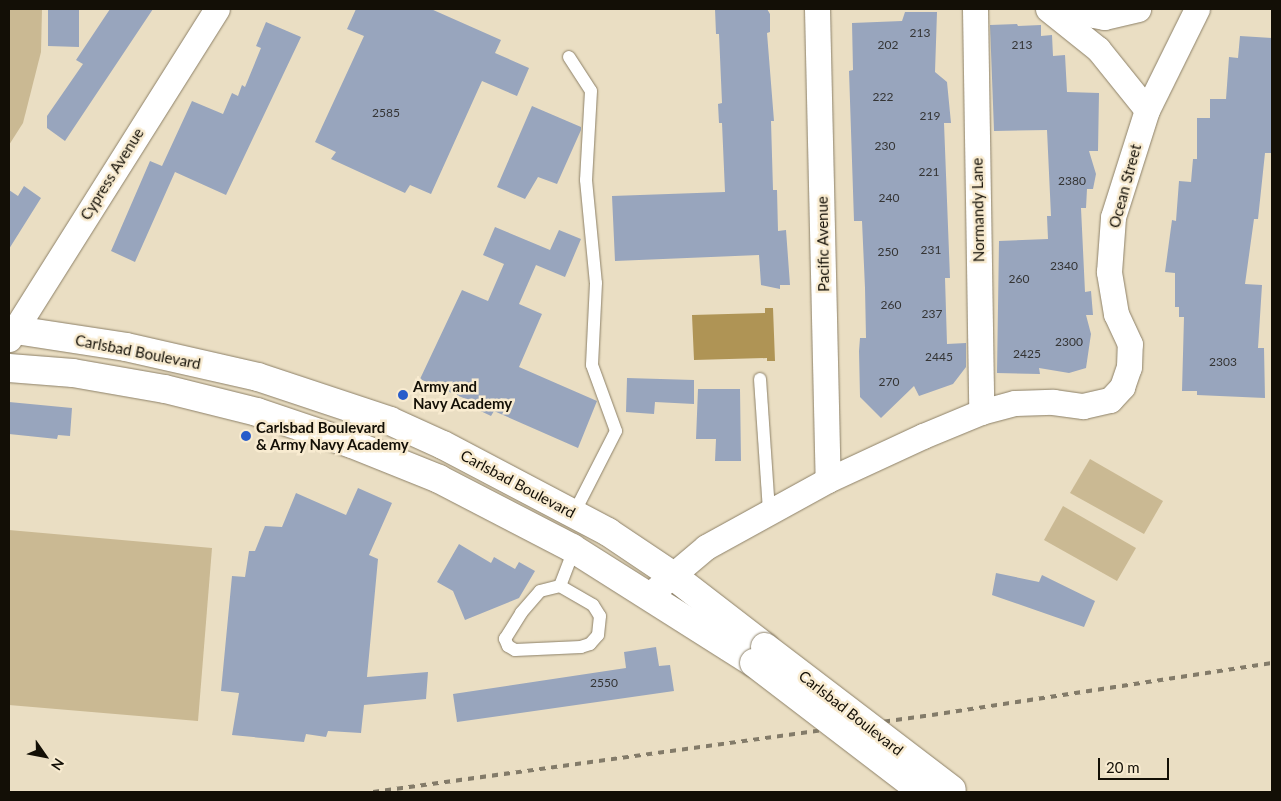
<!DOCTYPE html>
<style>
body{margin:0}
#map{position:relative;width:1281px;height:801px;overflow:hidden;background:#eadec3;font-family:Lato,sans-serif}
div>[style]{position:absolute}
.green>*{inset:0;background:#cab993}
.water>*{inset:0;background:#af9455}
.building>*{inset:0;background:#98a5bd}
.roads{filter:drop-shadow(0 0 1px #8d8168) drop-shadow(0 0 1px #8d8168)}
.lane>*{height:12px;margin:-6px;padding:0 6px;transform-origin:6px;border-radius:6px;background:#fff}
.street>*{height:25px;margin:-12.5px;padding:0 12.5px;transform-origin:12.5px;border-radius:12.5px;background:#fff}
.primary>*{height:28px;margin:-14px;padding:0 14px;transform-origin:14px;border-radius:14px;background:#fff}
.rail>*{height:4px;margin-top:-2px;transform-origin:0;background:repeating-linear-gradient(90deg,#837b69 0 6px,transparent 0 12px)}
.bridges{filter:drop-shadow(0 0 1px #8d8168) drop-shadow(0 0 1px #8d8168)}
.primary-bridge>*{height:28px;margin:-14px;padding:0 14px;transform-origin:14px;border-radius:14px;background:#fff}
.dots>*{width:14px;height:14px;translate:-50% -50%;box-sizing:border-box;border:2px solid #f8ebd0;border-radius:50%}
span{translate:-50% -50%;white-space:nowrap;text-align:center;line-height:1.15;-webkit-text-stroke:5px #f8ebd0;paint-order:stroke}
.number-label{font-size:12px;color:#343434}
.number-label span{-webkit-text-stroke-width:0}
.street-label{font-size:15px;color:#130f06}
.poi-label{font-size:15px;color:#130f06;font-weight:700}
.left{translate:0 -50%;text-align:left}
.frame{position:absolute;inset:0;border:10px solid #130f06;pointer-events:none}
.north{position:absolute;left:20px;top:731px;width:50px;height:50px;-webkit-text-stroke:4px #f8ebd0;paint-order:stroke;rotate:123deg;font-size:14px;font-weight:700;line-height:20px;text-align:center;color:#130f06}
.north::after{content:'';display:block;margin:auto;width:18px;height:22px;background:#130f06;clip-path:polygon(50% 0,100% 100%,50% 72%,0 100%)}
.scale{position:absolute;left:1098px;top:758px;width:71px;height:22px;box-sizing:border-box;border:2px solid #130f06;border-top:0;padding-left:6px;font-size:15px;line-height:18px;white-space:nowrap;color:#130f06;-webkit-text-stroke:4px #f8ebd0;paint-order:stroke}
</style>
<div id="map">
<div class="green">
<i style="clip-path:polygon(9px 9px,42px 9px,41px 52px,23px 123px,9px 145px)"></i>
<i style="clip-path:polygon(1090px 459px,1163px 501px,1144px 534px,1070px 493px)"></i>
<i style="clip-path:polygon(1063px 506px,1136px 548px,1117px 581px,1044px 540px)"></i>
<i style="clip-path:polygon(9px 530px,212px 548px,198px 721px,9px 705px)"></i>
</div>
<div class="water">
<i style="clip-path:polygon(765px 308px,773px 308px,775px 361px,767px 361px,767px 358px,694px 360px,692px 315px,765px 313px)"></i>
</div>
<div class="building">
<i style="clip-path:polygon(48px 9px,79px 9px,79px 47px,48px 46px)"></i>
<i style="clip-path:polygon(110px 9px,153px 9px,65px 141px,47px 128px,47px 116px,83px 64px,76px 60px)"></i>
<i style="clip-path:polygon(356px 9px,431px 9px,501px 40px,495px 53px,529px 68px,517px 96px,482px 81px,431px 194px,410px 185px,405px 193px,331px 159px,336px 152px,315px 142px,364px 36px,347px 29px)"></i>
<i style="clip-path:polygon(715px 9px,767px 9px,770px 14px,770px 32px,767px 33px,774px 121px,771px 121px,773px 190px,777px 190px,778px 231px,786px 230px,790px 285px,780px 285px,780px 289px,761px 285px,759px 255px,615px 261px,612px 196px,725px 192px,722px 123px,719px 123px,718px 104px,722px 103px,719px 34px,716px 34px)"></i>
<i style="clip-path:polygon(905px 12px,937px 12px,935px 72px,947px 82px,951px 123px,944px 123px,950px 278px,945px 278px,947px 344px,966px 343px,966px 367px,953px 384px,919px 396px,914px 386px,881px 418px,860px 397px,859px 351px,860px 338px,866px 338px,865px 288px,862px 221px,854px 221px,849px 71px,853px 70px,852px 23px,902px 21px)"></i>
<i style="clip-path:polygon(266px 22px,301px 37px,226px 195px,175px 172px,135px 262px,111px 251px,150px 161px,162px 166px,192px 101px,223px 114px,232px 93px,238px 96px,242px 85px,245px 87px,261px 48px,256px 46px)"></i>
<i style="clip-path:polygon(1017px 24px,1018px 26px,1041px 25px,1041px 36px,1052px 35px,1053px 56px,1065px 55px,1067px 92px,1099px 93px,1098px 151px,1089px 151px,1096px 174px,1093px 189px,1087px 189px,1086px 208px,1081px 208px,1085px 292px,1091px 291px,1093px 315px,1086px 315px,1091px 334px,1086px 368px,1069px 373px,1039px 368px,1040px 374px,997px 373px,999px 241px,1048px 239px,1047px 216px,1051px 216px,1047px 130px,994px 131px,990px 25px)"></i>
<i style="clip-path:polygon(1240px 36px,1272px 38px,1272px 153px,1265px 153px,1258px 219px,1254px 219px,1245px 284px,1262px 285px,1258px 348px,1264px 348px,1265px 398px,1197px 395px,1197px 391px,1182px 391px,1184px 317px,1179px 317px,1179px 307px,1175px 307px,1175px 273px,1165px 272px,1172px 220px,1176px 221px,1179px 181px,1191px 182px,1193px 159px,1197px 159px,1197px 118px,1210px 118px,1210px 99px,1226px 99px,1229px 57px,1238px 58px)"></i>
<i style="clip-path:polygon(532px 106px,581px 127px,581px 130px,557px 184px,538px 177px,525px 199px,497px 187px)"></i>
<i style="clip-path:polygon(24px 186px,41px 198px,9px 249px,9px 190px,18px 196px)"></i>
<i style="clip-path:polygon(495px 227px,550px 250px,559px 230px,581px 239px,565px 277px,536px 265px,519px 304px,542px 314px,519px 367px,597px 401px,578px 448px,494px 411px,491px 416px,466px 404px,468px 400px,420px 379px,462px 290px,488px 301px,504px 264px,483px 255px)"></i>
<i style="clip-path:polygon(627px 378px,694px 380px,694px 404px,655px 402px,654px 414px,626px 412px)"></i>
<i style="clip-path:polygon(698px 389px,740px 389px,741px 461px,715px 461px,716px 439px,696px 439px)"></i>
<i style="clip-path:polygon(9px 402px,72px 408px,70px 436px,58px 435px,57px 439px,9px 434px)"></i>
<i style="clip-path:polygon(358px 488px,392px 503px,369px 555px,378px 559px,367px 677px,428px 672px,426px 699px,364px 705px,361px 733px,328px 731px,326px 737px,306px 734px,304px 742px,232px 735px,239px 693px,221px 691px,232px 576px,245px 577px,249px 551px,255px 551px,265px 526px,282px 527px,296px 493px,346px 515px)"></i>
<i style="clip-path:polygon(459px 544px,491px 563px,494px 557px,515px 569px,519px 562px,535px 571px,519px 598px,465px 620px,453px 591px,437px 582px)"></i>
<i style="clip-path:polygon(996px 573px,1039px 582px,1042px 575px,1095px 601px,1084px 627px,992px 595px)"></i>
<i style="clip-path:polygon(656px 647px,659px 666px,670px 665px,674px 691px,457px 722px,453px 694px,626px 668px,624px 652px)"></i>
</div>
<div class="roads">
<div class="lane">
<i style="left:569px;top:57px;width:40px;rotate:57.1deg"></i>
<i style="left:591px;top:91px;width:89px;rotate:93.2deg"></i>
<i style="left:586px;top:180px;width:103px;rotate:84.5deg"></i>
<i style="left:596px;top:283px;width:82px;rotate:92.8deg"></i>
<i style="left:592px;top:365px;width:70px;rotate:70deg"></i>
<i style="left:616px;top:431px;width:92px;rotate:117.1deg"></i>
<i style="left:760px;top:379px;width:133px;rotate:86.1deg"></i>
<i style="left:560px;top:586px;width:38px;rotate:30deg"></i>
<i style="left:593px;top:605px;width:13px;rotate:58deg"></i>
<i style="left:600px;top:616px;width:19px;rotate:96deg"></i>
<i style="left:598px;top:635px;width:12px;rotate:132deg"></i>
<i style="left:590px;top:644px;width:9px;rotate:162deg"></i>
<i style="left:581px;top:647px;width:66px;rotate:177.4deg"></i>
<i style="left:515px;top:650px;width:8px;rotate:-150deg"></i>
<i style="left:508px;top:646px;width:8px;rotate:-113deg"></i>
<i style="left:505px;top:639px;width:31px;rotate:-58deg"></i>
<i style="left:521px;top:613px;width:29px;rotate:-49deg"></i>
<i style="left:540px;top:591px;width:21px;rotate:-14deg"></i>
<i style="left:560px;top:586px;width:39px;rotate:-69deg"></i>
</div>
<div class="street">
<i style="left:817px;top:9px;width:471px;rotate:88.7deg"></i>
<i style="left:975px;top:9px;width:403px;rotate:89.1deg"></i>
<i style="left:1048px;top:9px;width:64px;rotate:38.7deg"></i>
<i style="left:1098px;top:49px;width:78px;rotate:51.2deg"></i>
<i style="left:1059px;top:9px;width:46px;rotate:10.1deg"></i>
<i style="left:1104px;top:17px;width:35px;rotate:-13deg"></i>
<i style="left:9px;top:339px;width:390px;rotate:-57.8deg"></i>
<i style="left:648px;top:596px;width:76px;rotate:-40.2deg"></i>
<i style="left:706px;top:547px;width:139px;rotate:-28.8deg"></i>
<i style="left:828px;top:480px;width:105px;rotate:-24.9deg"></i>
<i style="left:923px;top:436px;width:63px;rotate:-22.5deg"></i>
<i style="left:981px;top:412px;width:35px;rotate:-15deg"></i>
<i style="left:1015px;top:403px;width:38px;rotate:-2deg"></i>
<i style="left:1053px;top:402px;width:30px;rotate:8deg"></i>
<i style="left:1083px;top:406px;width:28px;rotate:-13deg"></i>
<i style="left:1110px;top:400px;width:18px;rotate:-47deg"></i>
<i style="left:1122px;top:387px;width:21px;rotate:-71deg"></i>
<i style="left:1129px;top:367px;width:23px;rotate:-88deg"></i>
<i style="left:1130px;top:344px;width:33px;rotate:-115deg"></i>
<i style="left:1116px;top:314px;width:43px;rotate:-99.5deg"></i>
<i style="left:1109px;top:272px;width:55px;rotate:-85.8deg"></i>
<i style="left:1113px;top:217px;width:112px;rotate:-72.4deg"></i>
<i style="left:1147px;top:110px;width:113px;rotate:-63.7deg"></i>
</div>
<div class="primary">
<i style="left:9px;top:329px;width:118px;rotate:8.7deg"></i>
<i style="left:126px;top:347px;width:135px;rotate:12.8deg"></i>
<i style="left:258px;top:377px;width:139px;rotate:18.4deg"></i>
<i style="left:390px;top:421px;width:58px;rotate:24.4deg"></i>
<i style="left:443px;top:445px;width:187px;rotate:27.8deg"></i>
<i style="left:608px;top:532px;width:77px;rotate:33.9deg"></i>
<i style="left:672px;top:575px;width:118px;rotate:37.7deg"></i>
<i style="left:9px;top:368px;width:64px;rotate:4.5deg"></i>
<i style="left:73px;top:373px;width:93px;rotate:9.9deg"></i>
<i style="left:165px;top:389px;width:95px;rotate:14deg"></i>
<i style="left:257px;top:412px;width:100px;rotate:18.6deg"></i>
<i style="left:352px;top:444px;width:94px;rotate:21.9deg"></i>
<i style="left:439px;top:479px;width:150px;rotate:27.4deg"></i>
<i style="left:572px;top:548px;width:215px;rotate:32.3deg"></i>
</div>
</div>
<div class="rail">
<i style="left:373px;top:792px;width:564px;rotate:-7.84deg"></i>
<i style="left:932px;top:715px;width:344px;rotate:-8.7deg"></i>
</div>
<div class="bridges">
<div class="primary-bridge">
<i style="left:765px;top:647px;width:235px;rotate:37.4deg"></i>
<i style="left:754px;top:663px;width:213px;rotate:37.4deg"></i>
</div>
</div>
<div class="dots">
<i style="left:403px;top:395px;background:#275cca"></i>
<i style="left:246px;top:436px;background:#275cca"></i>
</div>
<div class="number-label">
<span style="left:920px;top:33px">213</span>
<span style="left:888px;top:45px">202</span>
<span style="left:1022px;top:45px">213</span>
<span style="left:883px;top:97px">222</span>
<span style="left:386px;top:113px">2585</span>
<span style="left:930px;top:116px">219</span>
<span style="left:885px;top:146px">230</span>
<span style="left:929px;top:172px">221</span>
<span style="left:1072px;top:181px">2380</span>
<span style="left:889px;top:198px">240</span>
<span style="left:931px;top:250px">231</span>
<span style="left:888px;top:252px">250</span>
<span style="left:1064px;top:266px">2340</span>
<span style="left:1019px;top:279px">260</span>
<span style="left:891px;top:305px">260</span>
<span style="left:932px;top:314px">237</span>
<span style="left:1069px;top:342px">2300</span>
<span style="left:1027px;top:354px">2425</span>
<span style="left:939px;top:357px">2445</span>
<span style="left:1223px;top:362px">2303</span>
<span style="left:889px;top:382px">270</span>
<span style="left:604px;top:683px">2550</span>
</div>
<div class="street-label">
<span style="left:112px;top:174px;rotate:-58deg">Cypress Avenue</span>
<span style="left:1125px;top:186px;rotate:-75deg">Ocean Street</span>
<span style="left:978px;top:210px;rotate:-91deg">Normandy Lane</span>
<span style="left:823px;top:244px;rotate:-91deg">Pacific Avenue</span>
<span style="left:138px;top:352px;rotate:11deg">Carlsbad Boulevard</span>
<span style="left:518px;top:484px;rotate:28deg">Carlsbad Boulevard</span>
<span style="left:851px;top:713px;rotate:38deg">Carlsbad Boulevard</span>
</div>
<div class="poi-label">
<span class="left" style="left:413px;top:395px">Army and<br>Navy Academy</span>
<span class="left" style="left:256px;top:436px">Carlsbad Boulevard<br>&amp; Army Navy Academy</span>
</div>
<div class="frame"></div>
<div class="north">N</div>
<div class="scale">20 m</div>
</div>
